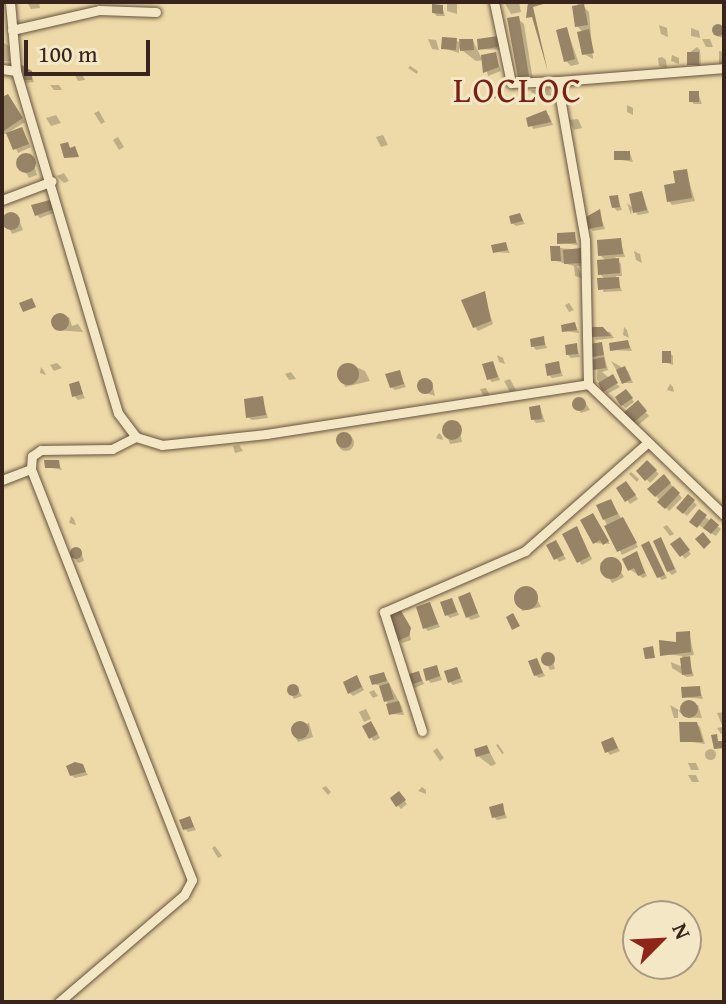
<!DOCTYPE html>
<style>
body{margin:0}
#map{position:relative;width:726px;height:1004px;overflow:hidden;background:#eedaa8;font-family:"Gentium Book Plus",serif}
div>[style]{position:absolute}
.shadow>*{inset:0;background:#0003}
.round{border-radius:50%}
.building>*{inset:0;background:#978365}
.roads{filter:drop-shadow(0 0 2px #66523f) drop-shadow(0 0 2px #66523f)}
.minor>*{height:9px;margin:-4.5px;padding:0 4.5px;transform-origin:4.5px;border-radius:4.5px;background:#f4e7c6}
span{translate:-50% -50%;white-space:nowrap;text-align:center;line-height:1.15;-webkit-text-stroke:6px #f4e7c6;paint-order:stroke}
.quarter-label{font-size:36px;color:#7a1f14;letter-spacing:2px}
.frame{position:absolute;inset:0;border:4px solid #38241c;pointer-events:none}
.north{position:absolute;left:622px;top:900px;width:80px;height:80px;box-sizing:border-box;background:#f4e7c6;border:2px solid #a99982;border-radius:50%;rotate:66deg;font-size:22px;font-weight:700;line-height:32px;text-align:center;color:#38241c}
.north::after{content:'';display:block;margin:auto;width:28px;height:36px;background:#8f2418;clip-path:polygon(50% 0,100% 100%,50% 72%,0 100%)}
.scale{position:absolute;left:24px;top:40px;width:126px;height:36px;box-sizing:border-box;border:4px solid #38241c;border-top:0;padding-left:10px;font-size:24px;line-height:28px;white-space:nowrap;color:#38241c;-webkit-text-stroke:6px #f4e7c6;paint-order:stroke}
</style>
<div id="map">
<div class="shadow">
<i style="clip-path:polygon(27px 2px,39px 2px,40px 8px,31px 9px)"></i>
<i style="clip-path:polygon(447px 2px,457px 2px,457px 14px,447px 11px)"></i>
<i style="clip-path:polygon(504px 2px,519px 2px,521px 12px,511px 14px)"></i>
<i style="clip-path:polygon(575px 2px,587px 2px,583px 6px,589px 12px,593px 59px,584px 54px,583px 32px,577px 26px,580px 7px)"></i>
<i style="clip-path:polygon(442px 6px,445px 16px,437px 16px,434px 13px)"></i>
<i style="clip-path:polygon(518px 19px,524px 24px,533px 81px,519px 77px)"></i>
<i style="clip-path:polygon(659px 25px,667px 28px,668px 37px,661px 34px)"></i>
<i style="clip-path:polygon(691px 28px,699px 31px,700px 38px,691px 36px)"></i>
<i style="clip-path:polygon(567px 29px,579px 64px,571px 66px,566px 61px)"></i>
<i style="clip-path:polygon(715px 29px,724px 35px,724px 38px,716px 36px)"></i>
<i style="clip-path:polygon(497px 38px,502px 50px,480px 49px)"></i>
<i style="clip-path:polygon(428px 39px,436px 40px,439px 50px,432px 49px)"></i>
<i style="clip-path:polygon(702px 39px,710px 39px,713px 47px,706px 47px)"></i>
<i style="clip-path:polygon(456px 40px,462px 45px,473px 41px,481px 57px,495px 54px,501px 71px,488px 76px,484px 60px,476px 61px,459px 48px,459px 53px,443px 48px)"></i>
<i style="clip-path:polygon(2px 42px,9px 46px,10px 61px,2px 61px)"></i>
<i style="clip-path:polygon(697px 47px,700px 50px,701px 67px,689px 64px,689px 53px)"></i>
<i style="clip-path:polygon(719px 51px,724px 52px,724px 69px,719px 65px)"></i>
<i style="clip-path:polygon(672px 55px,679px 58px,679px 64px,671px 61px)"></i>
<i style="clip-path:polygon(662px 57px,666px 60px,667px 68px,659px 66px,658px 58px)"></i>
<i style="clip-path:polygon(410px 66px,418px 71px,417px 74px,408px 68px)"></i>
<i style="clip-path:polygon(81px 72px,85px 80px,78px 81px,74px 73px)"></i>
<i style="clip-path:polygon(31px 73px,34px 82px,26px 83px,23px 79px)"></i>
<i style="clip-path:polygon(50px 85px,59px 85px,62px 90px,54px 90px)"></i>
<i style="clip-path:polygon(542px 88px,549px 89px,552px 96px,546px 95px)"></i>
<i style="clip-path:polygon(500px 90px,503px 101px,489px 97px)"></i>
<i style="clip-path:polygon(531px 90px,538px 90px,542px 99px,534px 100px)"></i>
<i style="clip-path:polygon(698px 93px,702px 104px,694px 104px,691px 101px)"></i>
<i style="clip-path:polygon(2px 99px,11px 100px,25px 122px,9px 132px,22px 130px,31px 147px,18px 153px,8px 133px,2px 135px)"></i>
<i style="clip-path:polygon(627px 105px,633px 108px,633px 115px,627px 112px)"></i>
<i style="clip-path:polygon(99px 111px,105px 122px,101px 124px,94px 113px)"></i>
<i style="clip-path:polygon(56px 115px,61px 123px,51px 126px,46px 118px)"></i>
<i style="clip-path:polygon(534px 115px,549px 115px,553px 125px,533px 129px,529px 118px)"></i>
<i style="clip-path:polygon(578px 119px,582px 128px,574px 130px,569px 120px)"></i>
<i style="clip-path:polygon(383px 135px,388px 145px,381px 147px,376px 137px)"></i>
<i style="clip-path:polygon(118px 137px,124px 147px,119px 150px,113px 140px)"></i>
<i style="clip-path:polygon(630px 153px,633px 162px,616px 159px)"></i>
<i style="clip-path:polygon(31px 154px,37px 175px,29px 178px,17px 158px)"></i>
<i style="clip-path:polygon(686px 171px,695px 201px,672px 205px,669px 201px)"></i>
<i style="clip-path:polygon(64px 173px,69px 181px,64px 183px,57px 176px)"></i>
<i style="clip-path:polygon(642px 193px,649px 213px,638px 215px,632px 208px,631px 215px,627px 203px,634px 209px)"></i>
<i style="clip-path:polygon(617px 197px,622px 210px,617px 211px,614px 207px)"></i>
<i style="clip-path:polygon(49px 202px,56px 212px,40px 218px,37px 215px)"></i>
<i style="clip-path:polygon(599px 212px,605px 229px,593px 231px,590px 228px)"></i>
<i style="clip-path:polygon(17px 215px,23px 230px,12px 234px,4px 218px)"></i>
<i style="clip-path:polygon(520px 215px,525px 224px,516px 226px,512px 223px)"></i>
<i style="clip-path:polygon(574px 234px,578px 245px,559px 243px)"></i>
<i style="clip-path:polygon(620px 240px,625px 257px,615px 257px,621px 264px,622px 276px,616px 276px,622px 291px,603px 292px,606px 280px,600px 274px,606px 261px,600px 255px)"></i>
<i style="clip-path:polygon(506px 245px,510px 253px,495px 252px)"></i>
<i style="clip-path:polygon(560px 248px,580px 250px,584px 266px,577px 266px,584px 279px,575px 276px,574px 266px,553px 260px)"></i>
<i style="clip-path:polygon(634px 251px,640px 254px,642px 263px,636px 260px)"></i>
<i style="clip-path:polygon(484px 294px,493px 324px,478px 331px,475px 327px)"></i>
<i style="clip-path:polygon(569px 303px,574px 310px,569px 312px,565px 305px)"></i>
<i style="clip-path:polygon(69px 317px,72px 326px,78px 324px,83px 332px,55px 330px,52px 319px)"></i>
<i style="clip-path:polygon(575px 324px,579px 333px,564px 331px)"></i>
<i style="clip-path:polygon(624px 327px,627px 330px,629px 338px,623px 335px)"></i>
<i style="clip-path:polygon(592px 330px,610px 332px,614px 338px,596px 340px)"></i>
<i style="clip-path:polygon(543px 338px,547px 348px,536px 350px,533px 346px)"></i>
<i style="clip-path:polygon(628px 342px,632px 351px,612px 350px)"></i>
<i style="clip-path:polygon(601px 344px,608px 370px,602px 372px,620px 387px,607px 394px,597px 379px,598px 361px,593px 356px)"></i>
<i style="clip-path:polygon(576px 345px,580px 357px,571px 358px,568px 355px)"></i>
<i style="clip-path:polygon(670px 353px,673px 356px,673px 365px,664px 362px)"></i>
<i style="clip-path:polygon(497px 355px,503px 358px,505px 364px,499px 362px)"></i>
<i style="clip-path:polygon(611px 361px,628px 371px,633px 383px,624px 383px)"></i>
<i style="clip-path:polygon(57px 363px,62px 368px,54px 371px,50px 365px)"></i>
<i style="clip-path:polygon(493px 363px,500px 380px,492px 382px,489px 379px)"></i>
<i style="clip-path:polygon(558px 364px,563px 376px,552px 378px,549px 375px)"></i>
<i style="clip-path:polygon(352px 365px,365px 371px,370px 381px,345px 387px,339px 367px)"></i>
<i style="clip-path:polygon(41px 367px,44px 371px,46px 375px,40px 373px)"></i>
<i style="clip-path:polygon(291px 372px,296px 379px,289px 380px,285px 374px)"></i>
<i style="clip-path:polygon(399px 372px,406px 387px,395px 390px,391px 387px)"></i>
<i style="clip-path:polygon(510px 379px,516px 390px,510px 392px,504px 381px)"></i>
<i style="clip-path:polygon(429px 380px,432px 383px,435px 396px,420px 391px,418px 383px)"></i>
<i style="clip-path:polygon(78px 383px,85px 398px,78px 400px,74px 396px)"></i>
<i style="clip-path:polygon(670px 384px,673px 387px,674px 392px,667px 390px)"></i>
<i style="clip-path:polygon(486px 388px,490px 396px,484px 397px,480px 389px)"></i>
<i style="clip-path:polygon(629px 394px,634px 402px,626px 408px,622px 405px)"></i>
<i style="clip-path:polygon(262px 398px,268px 418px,252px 420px,248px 417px)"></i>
<i style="clip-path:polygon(574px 402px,585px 402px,590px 410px,581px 413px)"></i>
<i style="clip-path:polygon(637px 403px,649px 416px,637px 426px,626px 413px)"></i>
<i style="clip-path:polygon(540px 407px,545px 422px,536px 423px,533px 419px)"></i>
<i style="clip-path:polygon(458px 421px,462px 442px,450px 444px,444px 426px)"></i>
<i style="clip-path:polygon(439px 433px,442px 436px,443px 440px,436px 438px)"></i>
<i class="round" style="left:338px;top:435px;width:16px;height:16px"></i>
<i style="clip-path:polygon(239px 445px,243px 451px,235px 453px,233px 446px)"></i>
<i style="clip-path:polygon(58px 462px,62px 470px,47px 467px)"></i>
<i style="clip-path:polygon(647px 462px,659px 474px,650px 483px,639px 471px)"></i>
<i style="clip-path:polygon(631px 472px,639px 479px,637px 482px,629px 474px)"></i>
<i style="clip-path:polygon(664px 476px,682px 498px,669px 511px,650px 489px)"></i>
<i style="clip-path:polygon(629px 486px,638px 499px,630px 504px,619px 488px)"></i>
<i style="clip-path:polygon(689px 497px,697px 505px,687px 516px,679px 508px)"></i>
<i style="clip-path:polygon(611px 501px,638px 547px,622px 555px,604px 519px)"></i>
<i style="clip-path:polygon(699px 512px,721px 529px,716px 536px,692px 521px)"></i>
<i style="clip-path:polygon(71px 516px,74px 519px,76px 525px,69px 523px)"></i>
<i style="clip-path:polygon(596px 519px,610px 544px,594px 543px)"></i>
<i style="clip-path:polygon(667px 525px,674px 534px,670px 536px,663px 527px)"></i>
<i style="clip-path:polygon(577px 528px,592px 559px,582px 565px,579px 561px)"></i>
<i style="clip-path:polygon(661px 540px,677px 572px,672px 575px,668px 571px)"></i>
<i style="clip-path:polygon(649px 543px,667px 578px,662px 580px,659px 577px)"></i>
<i style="clip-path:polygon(683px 543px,691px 554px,685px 559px,673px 544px)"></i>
<i style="clip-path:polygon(549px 546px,558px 546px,566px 559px,559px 562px)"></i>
<i style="clip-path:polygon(80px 548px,84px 561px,78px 563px,72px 555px)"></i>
<i style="clip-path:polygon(637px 554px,647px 576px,643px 578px,629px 569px)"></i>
<i style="clip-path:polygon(613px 557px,624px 577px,612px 583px,600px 563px)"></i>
<i style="clip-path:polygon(531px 587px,541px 607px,522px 611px,516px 593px)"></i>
<i style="clip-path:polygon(469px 595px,480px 617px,471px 620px,468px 617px)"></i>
<i style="clip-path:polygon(452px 600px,459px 615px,450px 618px,447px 615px)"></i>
<i style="clip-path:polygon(430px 604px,440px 627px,428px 631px,425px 628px)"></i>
<i style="clip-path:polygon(407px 620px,411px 640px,402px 643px,399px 640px)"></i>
<i style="clip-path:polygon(689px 633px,694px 655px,687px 656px,694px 676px,687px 677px,672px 668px,671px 662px,683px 667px,682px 656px,665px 654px)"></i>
<i style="clip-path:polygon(551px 654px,555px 669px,550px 670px,543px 657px)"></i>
<i style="clip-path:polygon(537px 660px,545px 676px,539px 678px,535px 675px)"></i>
<i style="clip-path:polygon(437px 668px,442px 680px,431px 683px,428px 680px)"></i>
<i style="clip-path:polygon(456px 669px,463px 682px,453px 685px,450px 682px)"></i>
<i style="clip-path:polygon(419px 673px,424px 684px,415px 688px,411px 684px)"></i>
<i style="clip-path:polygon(384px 674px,402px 707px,404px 715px,391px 714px,381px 686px,374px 684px)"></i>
<i style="clip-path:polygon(359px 681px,364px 690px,353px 696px,350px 693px)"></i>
<i style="clip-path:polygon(288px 688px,297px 688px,302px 696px,294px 699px)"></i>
<i style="clip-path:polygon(699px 688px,703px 699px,684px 697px)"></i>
<i style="clip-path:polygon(374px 690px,378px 696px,373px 698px,369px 692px)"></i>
<i style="clip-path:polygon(670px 705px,681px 711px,681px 706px,698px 705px,702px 718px,684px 717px,678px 710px,678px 718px,674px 718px)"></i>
<i style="clip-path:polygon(366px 709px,371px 719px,364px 722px,359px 712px)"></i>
<i style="clip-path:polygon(724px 712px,724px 725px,722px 725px,717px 713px)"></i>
<i style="clip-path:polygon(309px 723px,313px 737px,298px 742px,291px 729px)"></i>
<i style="clip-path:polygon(697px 724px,700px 727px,705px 744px,685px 741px)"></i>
<i style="clip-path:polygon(364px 727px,374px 727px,380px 738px,374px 741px)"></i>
<i style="clip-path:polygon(723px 727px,724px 733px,721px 734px,717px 728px)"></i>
<i style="clip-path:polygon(613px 739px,620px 751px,610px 755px,607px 751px)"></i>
<i style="clip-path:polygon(496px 745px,498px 744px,504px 753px,502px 754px)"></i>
<i style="clip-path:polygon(487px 747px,496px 764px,491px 766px,478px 756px)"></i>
<i style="clip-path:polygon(437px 748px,444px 758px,440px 761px,433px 751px)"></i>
<i class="round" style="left:704.5px;top:748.5px;width:11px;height:11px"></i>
<i style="clip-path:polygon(688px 763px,696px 763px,699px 770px,691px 770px)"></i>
<i style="clip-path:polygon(82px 766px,88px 775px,75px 778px,71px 775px)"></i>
<i style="clip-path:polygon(688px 775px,696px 775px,699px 782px,692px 782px)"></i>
<i style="clip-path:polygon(326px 786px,331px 792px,328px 795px,322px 788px)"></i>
<i style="clip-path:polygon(422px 787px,426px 790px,426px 794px,418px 791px)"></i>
<i style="clip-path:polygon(399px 794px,407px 804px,401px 809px,392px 799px)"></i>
<i style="clip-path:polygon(502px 806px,507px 818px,497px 820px,494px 817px)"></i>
<i style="clip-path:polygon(190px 818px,196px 830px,188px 832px,185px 829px)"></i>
<i style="clip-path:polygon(215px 846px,222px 856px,218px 858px,212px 848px)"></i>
</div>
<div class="building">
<i style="clip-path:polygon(528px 2px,550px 2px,533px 7px,548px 72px,532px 17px,526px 18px)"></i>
<i style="clip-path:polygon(432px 4px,443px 5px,443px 14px,432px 13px)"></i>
<i style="clip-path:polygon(584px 4px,588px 25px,575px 27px,572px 6px)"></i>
<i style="clip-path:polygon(519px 16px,529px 76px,518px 78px,507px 18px)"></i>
<i class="round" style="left:712px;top:24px;width:12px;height:12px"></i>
<i style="clip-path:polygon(567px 27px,575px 59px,564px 62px,556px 30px)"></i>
<i style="clip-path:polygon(589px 29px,594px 53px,582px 55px,577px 32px)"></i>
<i style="clip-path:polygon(498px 36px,499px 47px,478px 50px,477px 39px)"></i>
<i style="clip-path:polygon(442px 37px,457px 38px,456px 50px,441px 49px)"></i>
<i style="clip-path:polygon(459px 39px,473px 39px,474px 50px,460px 51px)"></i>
<i style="clip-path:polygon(496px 52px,499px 67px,483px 73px,481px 55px)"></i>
<i style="clip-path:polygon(687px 52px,699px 52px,699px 65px,687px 65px)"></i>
<i style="clip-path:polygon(20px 64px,32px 71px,32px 80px,21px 80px)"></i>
<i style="clip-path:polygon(487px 87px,501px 88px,500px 98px,487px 98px)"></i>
<i style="clip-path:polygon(689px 91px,699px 91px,699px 102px,689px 102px)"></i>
<i style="clip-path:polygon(8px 94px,23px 118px,2px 132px,2px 97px)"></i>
<i style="clip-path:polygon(546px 110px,551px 122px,528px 127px,526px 118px)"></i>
<i style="clip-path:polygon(22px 127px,29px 144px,13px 150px,6px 133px)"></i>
<i style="clip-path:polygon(68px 142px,70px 148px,75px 146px,79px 157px,64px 158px,60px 144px)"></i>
<i style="clip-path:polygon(614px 151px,630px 151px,630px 160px,614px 160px)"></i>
<i class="round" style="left:16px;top:153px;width:20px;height:20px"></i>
<i style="clip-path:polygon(687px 169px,692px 198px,667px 202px,664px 185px,675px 183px,673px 171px)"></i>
<i style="clip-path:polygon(642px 191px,647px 210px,633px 213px,629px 194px)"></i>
<i style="clip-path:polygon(618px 195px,620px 207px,612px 208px,609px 196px)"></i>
<i style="clip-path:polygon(50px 200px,54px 209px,35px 216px,31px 205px)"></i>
<i style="clip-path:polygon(600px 209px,603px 226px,588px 229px,586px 217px)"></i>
<i class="round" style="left:2px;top:212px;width:18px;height:18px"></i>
<i style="clip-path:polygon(520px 213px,523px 221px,511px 224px,509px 216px)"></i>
<i style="clip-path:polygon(575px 232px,576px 243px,557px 244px,557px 233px)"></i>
<i style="clip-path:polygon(621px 238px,623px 254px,598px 256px,597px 240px)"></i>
<i style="clip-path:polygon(506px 242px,508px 250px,493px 253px,491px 245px)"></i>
<i style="clip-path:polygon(550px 246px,560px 246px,561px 261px,551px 261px)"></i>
<i style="clip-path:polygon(581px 248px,582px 263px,564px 264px,563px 250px)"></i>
<i style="clip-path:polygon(619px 258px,620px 273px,598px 275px,597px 260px)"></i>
<i style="clip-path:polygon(619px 277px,620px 288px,598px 290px,597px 278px)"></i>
<i style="clip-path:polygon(485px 291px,491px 321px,473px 328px,461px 300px)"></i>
<i style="clip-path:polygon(32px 298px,36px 307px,23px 312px,19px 303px)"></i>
<i class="round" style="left:51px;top:313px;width:18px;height:18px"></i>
<i style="clip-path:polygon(575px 322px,577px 330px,562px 332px,561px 325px)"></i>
<i style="clip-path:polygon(590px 327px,603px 327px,611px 336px,591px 337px)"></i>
<i style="clip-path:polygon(544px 336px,545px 345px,531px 347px,530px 339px)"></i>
<i style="clip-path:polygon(628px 340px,630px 348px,610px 351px,609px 343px)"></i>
<i style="clip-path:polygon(602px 342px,604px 355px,591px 357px,590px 344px)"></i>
<i style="clip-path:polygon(577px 343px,578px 354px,566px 355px,565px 345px)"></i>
<i style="clip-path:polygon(662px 351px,671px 351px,671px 363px,662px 363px)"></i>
<i style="clip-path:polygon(604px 357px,606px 368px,593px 370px,591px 360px)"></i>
<i style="clip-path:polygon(493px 361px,498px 377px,487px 380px,482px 364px)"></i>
<i style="clip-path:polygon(559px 361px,561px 373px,547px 376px,545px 364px)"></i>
<i class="round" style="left:337px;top:363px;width:22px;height:22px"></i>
<i style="clip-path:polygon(625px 366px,631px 380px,622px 384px,616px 370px)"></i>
<i style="clip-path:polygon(400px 370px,404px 384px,390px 388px,385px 374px)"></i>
<i style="clip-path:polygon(613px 374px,618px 383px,603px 392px,598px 383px)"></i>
<i class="round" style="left:417px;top:378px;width:16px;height:16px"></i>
<i style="clip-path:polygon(79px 381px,83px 394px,72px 397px,69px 384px)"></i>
<i style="clip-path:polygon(626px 389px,633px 398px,621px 406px,615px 397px)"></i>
<i style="clip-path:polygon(263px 396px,266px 415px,246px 418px,244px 399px)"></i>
<i class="round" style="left:572px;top:397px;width:14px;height:14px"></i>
<i style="clip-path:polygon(638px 400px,647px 411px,632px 424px,623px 413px)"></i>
<i style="clip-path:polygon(540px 405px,542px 419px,531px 420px,529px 407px)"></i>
<i class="round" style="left:442px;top:420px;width:20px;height:20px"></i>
<i class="round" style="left:336px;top:432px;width:16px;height:16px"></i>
<i style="clip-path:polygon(44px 460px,59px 460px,60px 468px,45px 468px)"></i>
<i style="clip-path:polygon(647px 460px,657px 470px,645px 481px,636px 471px)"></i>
<i style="clip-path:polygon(664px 474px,671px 483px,655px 497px,647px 489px)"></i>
<i style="clip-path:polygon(626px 481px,636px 495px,625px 502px,616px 488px)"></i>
<i style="clip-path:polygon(673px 486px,680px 493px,665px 509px,657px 502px)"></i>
<i style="clip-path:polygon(688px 494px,695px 500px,683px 514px,676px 508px)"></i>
<i style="clip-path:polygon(611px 499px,618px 514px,603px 520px,596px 505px)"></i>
<i style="clip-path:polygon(699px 509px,707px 515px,697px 528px,689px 522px)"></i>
<i style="clip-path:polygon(593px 513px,609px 541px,603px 545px,600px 540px,593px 544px,580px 520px)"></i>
<i style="clip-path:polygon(623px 517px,637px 543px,617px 552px,604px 526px)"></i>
<i style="clip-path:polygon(711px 518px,719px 525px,711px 534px,703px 528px)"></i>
<i style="clip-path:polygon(577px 526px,590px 556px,577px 563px,562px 534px)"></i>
<i style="clip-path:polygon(703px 532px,711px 542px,704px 549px,695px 539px)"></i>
<i style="clip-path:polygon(661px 537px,675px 569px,667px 572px,653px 541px)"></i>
<i style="clip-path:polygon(680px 537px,690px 550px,680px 557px,670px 544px)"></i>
<i style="clip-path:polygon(556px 540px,564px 555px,554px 560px,546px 545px)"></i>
<i style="clip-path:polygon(649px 541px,665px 575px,657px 578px,641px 545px)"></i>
<i class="round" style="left:70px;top:547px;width:12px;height:12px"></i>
<i style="clip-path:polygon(637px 551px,645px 573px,638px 576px,634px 568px,628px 571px,622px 559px)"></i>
<i class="round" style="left:600px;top:557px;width:22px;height:22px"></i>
<i class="round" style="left:514px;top:586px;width:24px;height:24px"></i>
<i style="clip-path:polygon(470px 592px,478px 613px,466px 618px,458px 597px)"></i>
<i style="clip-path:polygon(452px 598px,457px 612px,445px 616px,440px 602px)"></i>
<i style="clip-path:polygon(430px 602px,438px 624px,423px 629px,416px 607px)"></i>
<i style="clip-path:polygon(400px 609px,411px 628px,409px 636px,397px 641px,388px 614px)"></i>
<i style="clip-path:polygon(513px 613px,520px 626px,512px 630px,506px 617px)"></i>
<i style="clip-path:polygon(690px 631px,691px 652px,660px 656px,659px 640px,676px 642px,676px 632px)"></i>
<i style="clip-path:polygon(653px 646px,655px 658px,645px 659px,643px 648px)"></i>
<i class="round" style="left:541px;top:652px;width:14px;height:14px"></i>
<i style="clip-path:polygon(690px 656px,692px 674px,682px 675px,680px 658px)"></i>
<i style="clip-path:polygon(537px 658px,543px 673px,534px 676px,528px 661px)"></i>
<i style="clip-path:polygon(437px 665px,440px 676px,426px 681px,423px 669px)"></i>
<i style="clip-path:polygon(457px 667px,461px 678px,448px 683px,444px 671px)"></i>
<i style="clip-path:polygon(419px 671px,422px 681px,410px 685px,406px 675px)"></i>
<i style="clip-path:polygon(384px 672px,387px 681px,372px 685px,369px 676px)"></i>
<i style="clip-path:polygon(357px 675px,362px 687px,348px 694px,343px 682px)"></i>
<i style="clip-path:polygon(389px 683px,394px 699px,384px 702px,379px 686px)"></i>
<i class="round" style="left:287px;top:684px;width:12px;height:12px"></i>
<i style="clip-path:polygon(700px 686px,701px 696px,682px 698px,681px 687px)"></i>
<i class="round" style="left:680px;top:700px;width:18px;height:18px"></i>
<i style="clip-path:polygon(399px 701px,402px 712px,389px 715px,386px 704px)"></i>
<i class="round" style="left:291px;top:721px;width:18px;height:18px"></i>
<i style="clip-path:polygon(371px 721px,378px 734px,369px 739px,362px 726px)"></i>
<i style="clip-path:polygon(679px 722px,697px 722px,703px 742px,680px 742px)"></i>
<i style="clip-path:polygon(717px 734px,718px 741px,724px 741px,724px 748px,714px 749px,711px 735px)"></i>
<i style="clip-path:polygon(613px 737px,618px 748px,605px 753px,601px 742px)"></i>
<i style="clip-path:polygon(487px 745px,490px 753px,476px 757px,474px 749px)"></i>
<i style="clip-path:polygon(75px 762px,83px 764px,86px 772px,70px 776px,66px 766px)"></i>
<i style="clip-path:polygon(399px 791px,406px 800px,396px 807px,390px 798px)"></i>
<i style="clip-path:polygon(503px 803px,505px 815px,492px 818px,489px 807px)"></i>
<i style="clip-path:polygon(190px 816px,194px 827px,183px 830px,179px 820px)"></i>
</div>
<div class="roads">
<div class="minor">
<i style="left:10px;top:2px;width:69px;rotate:85deg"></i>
<i style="left:494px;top:2px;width:83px;rotate:78.1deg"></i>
<i style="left:511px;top:83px;width:46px;rotate:-2.5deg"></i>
<i style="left:12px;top:30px;width:89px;rotate:-12.9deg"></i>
<i style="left:99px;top:10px;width:57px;rotate:2deg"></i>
<i style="left:724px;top:68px;width:168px;rotate:175.5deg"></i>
<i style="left:557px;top:81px;width:161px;rotate:80deg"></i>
<i style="left:585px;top:240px;width:144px;rotate:88.8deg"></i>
<i style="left:588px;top:384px;width:189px;rotate:43.9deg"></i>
<i style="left:2px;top:69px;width:14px;rotate:8deg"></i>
<i style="left:16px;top:71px;width:357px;rotate:73.4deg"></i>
<i style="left:118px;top:413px;width:30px;rotate:53deg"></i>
<i style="left:136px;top:437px;width:27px;rotate:17deg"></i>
<i style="left:162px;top:445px;width:105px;rotate:-6deg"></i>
<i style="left:266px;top:434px;width:326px;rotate:-8.8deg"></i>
<i style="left:2px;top:200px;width:53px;rotate:-20.8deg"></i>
<i style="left:2px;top:480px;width:31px;rotate:-21deg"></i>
<i style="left:422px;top:731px;width:125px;rotate:-107.7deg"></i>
<i style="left:384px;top:612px;width:154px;rotate:-23.4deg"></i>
<i style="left:525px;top:551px;width:164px;rotate:-41.5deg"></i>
<i style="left:59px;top:1002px;width:165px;rotate:-40.6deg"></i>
<i style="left:184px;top:895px;width:17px;rotate:-62deg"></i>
<i style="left:192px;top:880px;width:441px;rotate:-111.4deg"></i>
<i style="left:31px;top:469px;width:13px;rotate:-86deg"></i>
<i style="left:32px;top:456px;width:11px;rotate:-34deg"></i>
<i style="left:41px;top:450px;width:71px;rotate:-0.8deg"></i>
<i style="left:112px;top:449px;width:27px;rotate:-27deg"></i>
</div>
</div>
<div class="quarter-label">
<span style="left:518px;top:89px">LOCLOC</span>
</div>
<div class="frame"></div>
<div class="north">N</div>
<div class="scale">100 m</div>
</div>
